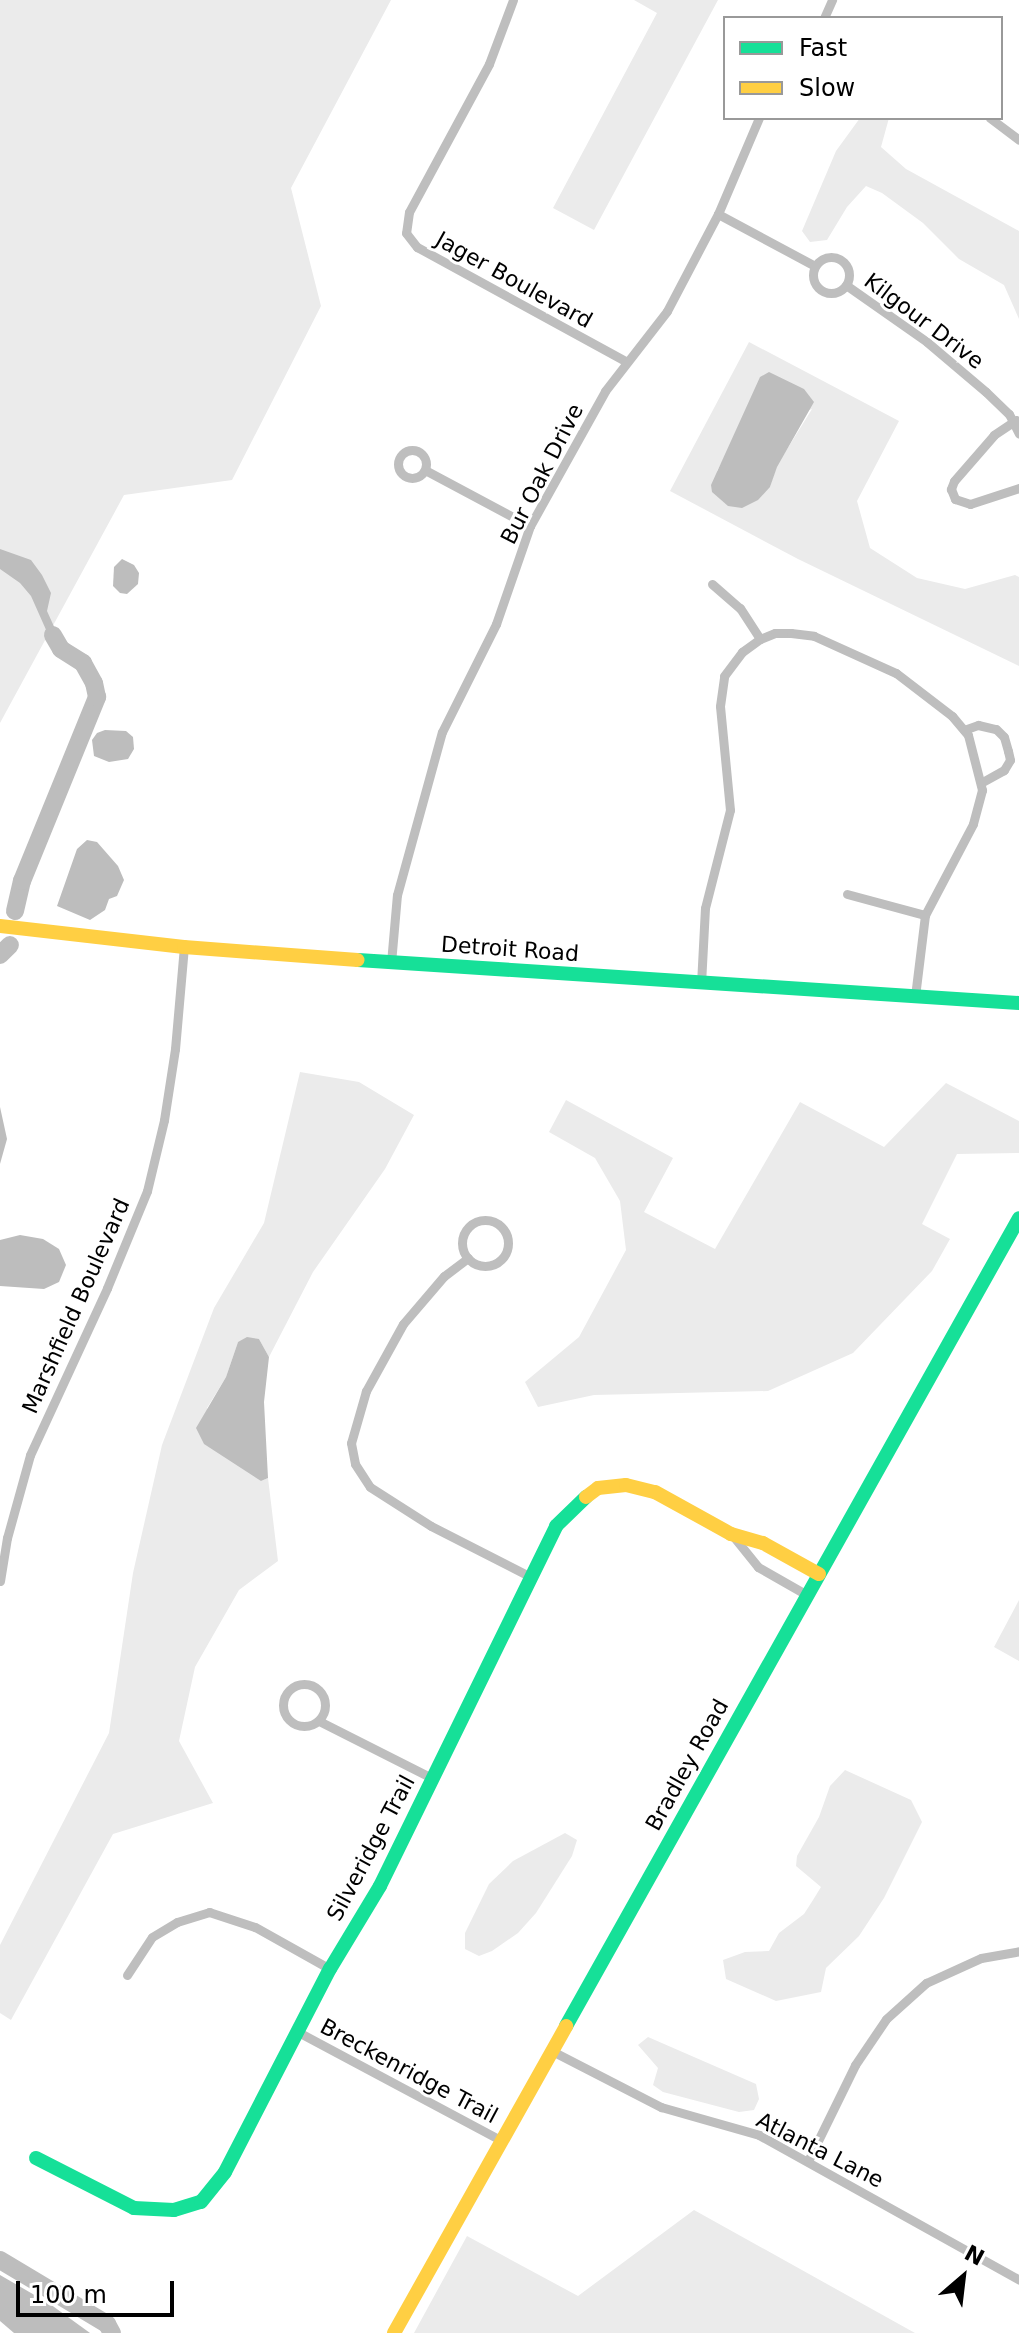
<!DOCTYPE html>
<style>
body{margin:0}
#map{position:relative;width:1019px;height:2333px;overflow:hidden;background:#fff;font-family:"DejaVu Sans",sans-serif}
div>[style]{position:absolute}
.green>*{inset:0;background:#ebebeb}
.water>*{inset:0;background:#bdbdbd}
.river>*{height:18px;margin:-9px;padding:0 9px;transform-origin:9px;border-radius:9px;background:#bdbdbd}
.street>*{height:9px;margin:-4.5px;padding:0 4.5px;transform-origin:4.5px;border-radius:4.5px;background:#bebebe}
.street>.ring{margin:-4.5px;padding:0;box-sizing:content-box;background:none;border:9px solid #bebebe;border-radius:50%}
.fast>*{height:14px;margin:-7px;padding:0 7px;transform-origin:7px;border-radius:7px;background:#16e098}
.slow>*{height:14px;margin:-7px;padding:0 7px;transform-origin:7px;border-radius:7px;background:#ffcf43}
span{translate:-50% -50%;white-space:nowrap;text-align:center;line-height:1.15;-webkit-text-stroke:6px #fff;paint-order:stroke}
.street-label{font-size:22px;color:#000}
.legend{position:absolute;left:723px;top:16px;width:280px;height:104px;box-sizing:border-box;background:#fff;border:2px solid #999;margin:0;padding:10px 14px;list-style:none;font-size:24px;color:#000}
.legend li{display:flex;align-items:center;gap:16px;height:40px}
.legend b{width:40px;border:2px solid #999}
.north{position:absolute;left:923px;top:2237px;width:80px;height:80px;-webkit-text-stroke:6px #fff;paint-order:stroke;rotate:28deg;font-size:22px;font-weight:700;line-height:32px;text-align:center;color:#000}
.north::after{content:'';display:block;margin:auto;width:28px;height:36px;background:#000;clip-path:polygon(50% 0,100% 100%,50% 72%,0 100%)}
.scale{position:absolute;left:16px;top:2281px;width:158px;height:36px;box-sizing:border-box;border:4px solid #000;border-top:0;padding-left:10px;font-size:24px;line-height:28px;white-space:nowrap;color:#000;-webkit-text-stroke:6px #fff;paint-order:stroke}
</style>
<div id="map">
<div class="green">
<i style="clip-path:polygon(0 0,391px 0,291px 188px,321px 306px,232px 480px,124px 495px,0 723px)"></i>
<i style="clip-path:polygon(634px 0,718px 0,594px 230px,553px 208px,657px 13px)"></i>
<i style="clip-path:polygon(860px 118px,889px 118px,881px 147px,906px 169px,1019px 231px,1019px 319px,1004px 285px,959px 259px,923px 223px,882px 193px,866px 186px,847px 207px,827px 240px,810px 242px,802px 231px,836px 151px)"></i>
<i style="clip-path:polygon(evenodd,749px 342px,899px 421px,857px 501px,870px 548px,917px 578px,965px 589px,1015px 575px,1019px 577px,1019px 666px,798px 559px,670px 491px,749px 342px,812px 409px,776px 467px,770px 487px,717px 471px,735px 437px,812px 409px)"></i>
<i style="clip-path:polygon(300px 1072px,359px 1082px,414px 1115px,385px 1169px,313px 1272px,269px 1357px,259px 1339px,238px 1342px,226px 1377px,207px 1408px,261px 1481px,268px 1478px,278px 1561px,239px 1590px,195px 1667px,179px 1741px,213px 1803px,113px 1834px,11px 2020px,0 2013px,0 1945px,109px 1733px,133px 1573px,162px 1445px,214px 1308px,264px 1223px)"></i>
<i style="clip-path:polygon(946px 1083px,1019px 1121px,1019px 1153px,957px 1154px,922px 1224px,950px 1239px,932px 1271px,853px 1353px,768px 1391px,594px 1395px,538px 1407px,525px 1382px,579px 1337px,626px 1250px,620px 1201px,595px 1158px,549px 1132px,566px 1100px,673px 1158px,644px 1212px,715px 1249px,800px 1102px,884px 1147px)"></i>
<i style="clip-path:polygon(1019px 1600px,1019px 1661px,994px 1647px)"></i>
<i style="clip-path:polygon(845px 1770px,911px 1800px,922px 1822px,884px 1898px,859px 1936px,826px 1968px,821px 1992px,776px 2001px,726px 1979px,723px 1960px,745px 1952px,769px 1951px,779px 1933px,804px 1914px,813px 1900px,821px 1887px,796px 1866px,797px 1856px,819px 1817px,830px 1786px)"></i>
<i style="clip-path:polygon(565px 1833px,577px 1840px,572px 1856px,536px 1913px,518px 1933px,492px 1951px,479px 1956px,465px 1949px,465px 1933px,489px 1884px,513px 1861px)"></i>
<i style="clip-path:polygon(648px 2037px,756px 2084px,759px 2099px,754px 2110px,739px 2112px,663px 2092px,653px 2085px,658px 2068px,638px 2045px)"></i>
<i style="clip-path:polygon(694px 2210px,915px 2333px,414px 2333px,467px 2236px,578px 2296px)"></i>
</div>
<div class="water">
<i style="clip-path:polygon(769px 372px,804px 389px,814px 402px,777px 467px,770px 487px,758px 500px,742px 508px,728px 506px,712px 492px,711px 485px,760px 377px)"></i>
<i style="clip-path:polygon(0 549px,31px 560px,42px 575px,51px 593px,47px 611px,61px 642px,70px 650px,62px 656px,55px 650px,31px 596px,20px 583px,0 569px)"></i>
<i style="clip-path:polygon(122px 559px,134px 565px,139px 573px,138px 584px,127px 594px,120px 593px,113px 586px,114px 567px)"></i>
<i style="clip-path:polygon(105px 730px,126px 731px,133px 737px,134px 749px,128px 759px,109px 762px,94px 756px,92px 740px,97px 733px)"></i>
<i style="clip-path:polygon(87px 840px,97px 842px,118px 866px,124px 880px,117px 896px,109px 899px,105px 910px,90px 920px,57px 906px,77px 849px)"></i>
<i style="clip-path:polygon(0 1107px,7px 1139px,0 1164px)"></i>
<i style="clip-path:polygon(20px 1235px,43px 1239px,59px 1249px,66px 1265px,59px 1282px,44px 1289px,0 1286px,0 1240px)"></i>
<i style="clip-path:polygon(247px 1337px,259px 1339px,269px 1357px,264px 1402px,268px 1478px,261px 1481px,204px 1444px,196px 1428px,226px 1377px,238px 1342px)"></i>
<i style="clip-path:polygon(0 2275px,50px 2304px,90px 2333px,14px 2333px,0 2321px)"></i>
</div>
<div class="river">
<i style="left:15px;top:911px;width:31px;rotate:-77deg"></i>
<i style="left:22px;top:881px;width:199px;rotate:-67.8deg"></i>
<i style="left:97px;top:697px;width:14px;rotate:-102deg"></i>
<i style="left:94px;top:683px;width:23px;rotate:-119deg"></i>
<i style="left:83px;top:663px;width:26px;rotate:-148deg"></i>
<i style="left:61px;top:649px;width:16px;rotate:-120deg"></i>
<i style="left:0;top:955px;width:14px;rotate:-45deg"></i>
<i style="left:0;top:2260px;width:125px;rotate:30.9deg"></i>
<i style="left:107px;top:2324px;width:10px;rotate:61deg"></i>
</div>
<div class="street">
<i style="left:513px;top:0;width:68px;rotate:110.6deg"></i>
<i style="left:489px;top:64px;width:168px;rotate:118.4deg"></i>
<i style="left:409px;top:212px;width:21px;rotate:98deg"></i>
<i style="left:406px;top:233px;width:18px;rotate:52deg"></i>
<i style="left:417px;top:247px;width:239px;rotate:28.7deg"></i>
<i style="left:824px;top:18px;width:20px;rotate:-66deg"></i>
<i style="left:990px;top:118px;width:36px;rotate:37deg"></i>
<i style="left:718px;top:214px;width:110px;rotate:28.2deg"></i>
<i class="ring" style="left:813px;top:257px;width:27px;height:27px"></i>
<i style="left:846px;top:285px;width:99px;rotate:35.1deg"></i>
<i style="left:927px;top:342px;width:77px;rotate:40.3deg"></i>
<i style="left:986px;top:392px;width:32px;rotate:44deg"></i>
<i style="left:1009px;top:414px;width:22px;rotate:63deg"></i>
<i style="left:1016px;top:420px;width:27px;rotate:146deg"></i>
<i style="left:994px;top:435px;width:61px;rotate:131deg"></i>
<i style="left:954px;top:481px;width:9px;rotate:111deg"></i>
<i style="left:951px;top:489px;width:11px;rotate:68deg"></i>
<i style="left:955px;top:499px;width:16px;rotate:18deg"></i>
<i style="left:970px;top:504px;width:52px;rotate:-18.1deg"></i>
<i class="ring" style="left:398px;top:450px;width:19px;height:19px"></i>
<i style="left:425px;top:470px;width:119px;rotate:28.1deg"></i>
<i style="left:712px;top:584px;width:37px;rotate:41deg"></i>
<i style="left:740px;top:608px;width:37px;rotate:57deg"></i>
<i style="left:964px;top:730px;width:15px;rotate:-20deg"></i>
<i style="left:978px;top:725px;width:18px;rotate:13deg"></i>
<i style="left:996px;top:729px;width:11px;rotate:45deg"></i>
<i style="left:1004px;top:737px;width:15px;rotate:74deg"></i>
<i style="left:1008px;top:751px;width:9px;rotate:77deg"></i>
<i style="left:1010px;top:760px;width:12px;rotate:121deg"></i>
<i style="left:1004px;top:770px;width:26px;rotate:151deg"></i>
<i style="left:847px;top:894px;width:81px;rotate:15.1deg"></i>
<i style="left:391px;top:963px;width:68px;rotate:-85deg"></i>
<i style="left:397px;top:895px;width:169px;rotate:-74.6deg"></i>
<i style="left:442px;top:732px;width:121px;rotate:-63.4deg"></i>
<i style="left:496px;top:624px;width:104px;rotate:-70.9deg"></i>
<i style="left:530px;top:526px;width:154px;rotate:-60.9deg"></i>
<i style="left:605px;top:391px;width:101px;rotate:-52.2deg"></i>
<i style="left:667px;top:311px;width:110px;rotate:-62.3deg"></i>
<i style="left:718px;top:214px;width:104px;rotate:-66.9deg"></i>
<i style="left:701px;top:984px;width:76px;rotate:-87deg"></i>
<i style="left:705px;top:908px;width:101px;rotate:-75.7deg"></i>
<i style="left:730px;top:810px;width:104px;rotate:-95.5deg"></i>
<i style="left:720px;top:706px;width:30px;rotate:-82deg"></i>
<i style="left:724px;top:676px;width:30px;rotate:-53deg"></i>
<i style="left:742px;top:652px;width:22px;rotate:-36deg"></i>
<i style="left:760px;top:639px;width:16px;rotate:-22deg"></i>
<i style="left:775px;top:633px;width:16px"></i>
<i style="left:791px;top:633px;width:23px;rotate:7deg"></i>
<i style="left:814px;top:636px;width:90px;rotate:24.3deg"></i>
<i style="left:896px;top:673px;width:71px;rotate:37.5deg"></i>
<i style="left:952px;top:716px;width:25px;rotate:50deg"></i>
<i style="left:968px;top:735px;width:57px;rotate:75.7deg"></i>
<i style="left:982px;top:790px;width:35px;rotate:105deg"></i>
<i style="left:973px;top:824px;width:103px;rotate:117.8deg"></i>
<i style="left:925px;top:915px;width:83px;rotate:97deg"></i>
<i class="ring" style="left:462px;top:1220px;width:37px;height:37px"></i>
<i style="left:468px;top:1258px;width:30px;rotate:143deg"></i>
<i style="left:444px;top:1276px;width:63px;rotate:130.5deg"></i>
<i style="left:403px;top:1324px;width:77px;rotate:118.9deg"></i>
<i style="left:366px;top:1391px;width:54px;rotate:106.1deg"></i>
<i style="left:351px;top:1443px;width:21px;rotate:79deg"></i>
<i style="left:355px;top:1464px;width:27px;rotate:57deg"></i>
<i style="left:370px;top:1487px;width:72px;rotate:32.6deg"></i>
<i style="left:431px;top:1526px;width:110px;rotate:27deg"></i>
<i style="left:733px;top:1536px;width:40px;rotate:51deg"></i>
<i style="left:758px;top:1567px;width:56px;rotate:29.7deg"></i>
<i style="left:0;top:1581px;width:44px;rotate:-80.8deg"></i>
<i style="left:7px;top:1538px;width:86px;rotate:-74.5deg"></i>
<i style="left:30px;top:1455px;width:184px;rotate:-65.2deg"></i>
<i style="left:107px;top:1288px;width:105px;rotate:-67.6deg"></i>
<i style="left:147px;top:1191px;width:73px;rotate:-76.5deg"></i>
<i style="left:164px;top:1120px;width:72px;rotate:-81.2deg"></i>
<i style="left:175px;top:1049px;width:102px;rotate:-85deg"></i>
<i class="ring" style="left:283px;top:1684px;width:33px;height:33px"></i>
<i style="left:319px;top:1721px;width:127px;rotate:26.8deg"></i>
<i style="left:127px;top:1975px;width:45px;rotate:-56.7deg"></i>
<i style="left:152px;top:1937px;width:29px;rotate:-31deg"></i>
<i style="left:177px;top:1922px;width:34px;rotate:-17deg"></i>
<i style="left:209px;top:1912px;width:48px;rotate:18.1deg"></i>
<i style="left:255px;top:1927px;width:86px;rotate:29.2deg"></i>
<i style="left:300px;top:2033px;width:229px;rotate:28.1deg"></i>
<i style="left:552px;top:2051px;width:123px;rotate:27.2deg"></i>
<i style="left:661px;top:2107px;width:102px;rotate:15.9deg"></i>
<i style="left:759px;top:2135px;width:298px;rotate:29.1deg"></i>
<i style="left:808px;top:2161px;width:107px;rotate:-63.9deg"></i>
<i style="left:855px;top:2065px;width:55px;rotate:-56deg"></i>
<i style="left:886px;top:2019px;width:54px;rotate:-42deg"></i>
<i style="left:926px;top:1983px;width:60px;rotate:-24.4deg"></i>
<i style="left:981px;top:1958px;width:39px;rotate:-10deg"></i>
</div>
<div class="fast">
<i style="left:358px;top:960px;width:662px;rotate:3.72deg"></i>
<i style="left:566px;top:2026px;width:926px;rotate:-60.72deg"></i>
<i style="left:36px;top:2158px;width:110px;rotate:27deg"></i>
<i style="left:134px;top:2208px;width:40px;rotate:2.9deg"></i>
<i style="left:174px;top:2210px;width:28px;rotate:-17deg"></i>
<i style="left:201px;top:2202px;width:38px;rotate:-51deg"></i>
<i style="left:225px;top:2172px;width:229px;rotate:-62.7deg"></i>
<i style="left:330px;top:1969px;width:97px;rotate:-58.9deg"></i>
<i style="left:380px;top:1886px;width:401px;rotate:-63.9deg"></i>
<i style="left:556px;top:1526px;width:42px;rotate:-44deg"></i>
</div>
<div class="slow">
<i style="left:0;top:926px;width:185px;rotate:6.5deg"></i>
<i style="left:184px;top:947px;width:174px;rotate:4.3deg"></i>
<i style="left:586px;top:1497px;width:15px;rotate:-37deg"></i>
<i style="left:598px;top:1488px;width:28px;rotate:-6deg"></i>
<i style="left:626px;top:1485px;width:30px;rotate:14deg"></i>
<i style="left:655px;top:1492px;width:87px;rotate:28.9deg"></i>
<i style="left:731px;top:1534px;width:33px;rotate:16deg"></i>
<i style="left:763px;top:1543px;width:64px;rotate:29deg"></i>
<i style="left:394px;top:2333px;width:352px;rotate:-60.7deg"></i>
</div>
<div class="street-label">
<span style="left:514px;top:280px;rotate:29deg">Jager Boulevard</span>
<span style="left:924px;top:321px;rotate:37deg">Kilgour Drive</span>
<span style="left:542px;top:474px;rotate:-63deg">Bur Oak Drive</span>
<span style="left:510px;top:949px;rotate:4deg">Detroit Road</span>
<span style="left:76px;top:1306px;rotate:-66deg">Marshfield Boulevard</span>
<span style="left:687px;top:1765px;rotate:-61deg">Bradley Road</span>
<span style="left:371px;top:1848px;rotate:-62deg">Silveridge Trail</span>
<span style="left:409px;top:2071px;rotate:28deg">Breckenridge Trail</span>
<span style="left:820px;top:2150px;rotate:27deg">Atlanta Lane</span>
</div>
<ul class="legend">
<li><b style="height:10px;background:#16e098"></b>Fast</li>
<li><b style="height:10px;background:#ffcf43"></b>Slow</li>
</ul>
<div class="north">N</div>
<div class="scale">100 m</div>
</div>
